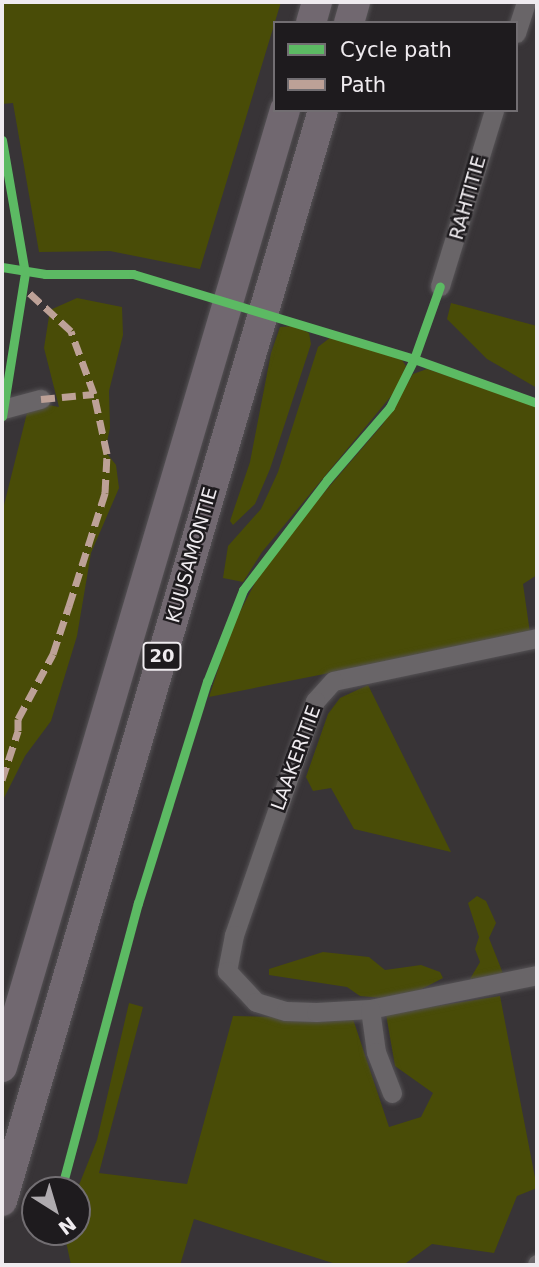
<!DOCTYPE html>
<style>
body{margin:0}
#map{position:relative;width:539px;height:1267px;overflow:hidden;background:#383437;font-family:"DejaVu Sans",sans-serif}
div>[style]{position:absolute}
.green>*{inset:0;background:#494c07}
.roads{filter:drop-shadow(0 0 2px #555255) drop-shadow(0 0 2px #555255)}
.minor>*{height:19px;margin:-9.5px;padding:0 9.5px;transform-origin:9.5px;border-radius:9.5px;background:#696568}
.highway>*{height:30px;margin:-15px;padding:0 15px;transform-origin:15px;border-radius:15px;background:#716870}
.quiet>*{height:7px;margin-top:-3.5px;transform-origin:0;background:repeating-linear-gradient(90deg,#bda197 0 14px,transparent 0 21px)}
.cycleway>*{height:9px;margin:-4.5px;padding:0 4.5px;transform-origin:4.5px;border-radius:4.5px;background:#5cba63}
span{translate:-50% -50%;white-space:nowrap;text-align:center;line-height:1.15;-webkit-text-stroke:5px #1e1b1e;paint-order:stroke}
.shield-label span{padding:2px 5px;background:#1e1b1e;border:2px solid;border-radius:5px;-webkit-text-stroke-width:0}
.shield-label{font-size:18px;color:#efebef;font-weight:700}
.street-label{font-size:19px;color:#efebef}
.frame{position:absolute;inset:0;border:4px solid #efebef;pointer-events:none}
.legend{position:absolute;left:273px;top:21px;width:245px;height:91px;box-sizing:border-box;background:#1e1b1e;border:2px solid #726e72;margin:0;padding:9px 12px;list-style:none;font-size:21px;color:#efebef}
.legend li{display:flex;align-items:center;gap:14px;height:35px}
.legend b{width:35px;border:2px solid #726e72}
.north{position:absolute;left:21px;top:1176px;width:70px;height:70px;box-sizing:border-box;background:#1e1b1e;border:2px solid #726e72;border-radius:50%;rotate:143deg;font-size:19px;font-weight:700;line-height:28px;text-align:center;color:#efebef}
.north::after{content:'';display:block;margin:auto;width:24px;height:32px;background:#afabaf;clip-path:polygon(50% 0,100% 100%,50% 72%,0 100%)}
</style>
<div id="map">
<div class="green">
<i style="clip-path:polygon(2px 2px,281px 2px,200px 269px,110px 251px,39px 252px,13px 103px,2px 104px)"></i>
<i style="clip-path:polygon(77px 298px,122px 307px,123px 335px,109px 391px,110px 428px,105px 451px,116px 465px,119px 488px,91px 553px,77px 636px,51px 721px,25px 756px,2px 802px,2px 513px,27px 413px,43px 404px,59px 407px,44px 348px,50px 310px)"></i>
<i style="clip-path:polygon(451px 303px,537px 326px,537px 388px,487px 359px,447px 319px)"></i>
<i style="clip-path:polygon(294px 326px,309px 333px,311px 344px,270px 469px,255px 504px,233px 525px,230px 521px,250px 462px,271px 353px,280px 327px)"></i>
<i style="clip-path:polygon(331px 337px,402px 360px,406px 366px,396px 390px,262px 552px,243px 582px,223px 578px,228px 546px,261px 509px,278px 472px,318px 347px)"></i>
<i style="clip-path:polygon(427px 369px,537px 406px,537px 575px,523px 584px,530px 633px,209px 697px,232px 627px,268px 558px,383px 424px,413px 374px)"></i>
<i style="clip-path:polygon(368px 685px,451px 852px,354px 829px,331px 788px,313px 791px,306px 777px,328px 714px,340px 698px)"></i>
<i style="clip-path:polygon(477px 896px,486px 901px,496px 923px,489px 938px,504px 976px,470px 979px,480px 962px,475px 949px,479px 937px,468px 903px)"></i>
<i style="clip-path:polygon(323px 952px,369px 957px,385px 970px,421px 965px,440px 972px,443px 978px,418px 991px,382px 998px,360px 996px,347px 987px,269px 975px,269px 969px)"></i>
<i style="clip-path:polygon(500px 996px,537px 1188px,517px 1196px,494px 1253px,432px 1244px,406px 1263px,411px 1265px,339px 1265px,194px 1219px,180px 1265px,71px 1265px,64px 1232px,77px 1232px,77px 1190px,97px 1140px,129px 1003px,143px 1007px,99px 1173px,187px 1184px,233px 1016px,353px 1019px,389px 1127px,421px 1117px,433px 1093px,395px 1066px,386px 1014px)"></i>
</div>
<div class="roads">
<div class="minor">
<i style="left:516px;top:33px;width:33px;rotate:-72deg"></i>
<i style="left:440px;top:286px;width:184px;rotate:-72.9deg"></i>
<i style="left:3px;top:409px;width:39px;rotate:-15deg"></i>
<i style="left:537px;top:638px;width:208px;rotate:168.1deg"></i>
<i style="left:333px;top:681px;width:27px;rotate:132deg"></i>
<i style="left:315px;top:701px;width:248px;rotate:109.1deg"></i>
<i style="left:234px;top:935px;width:37px;rotate:101deg"></i>
<i style="left:227px;top:971px;width:42px;rotate:46.9deg"></i>
<i style="left:256px;top:1002px;width:31px;rotate:17deg"></i>
<i style="left:286px;top:1011px;width:30px;rotate:2deg"></i>
<i style="left:316px;top:1012px;width:54px;rotate:-3.2deg"></i>
<i style="left:370px;top:1009px;width:170px;rotate:-11.5deg"></i>
<i style="left:370px;top:1009px;width:43px;rotate:82.1deg"></i>
<i style="left:376px;top:1052px;width:44px;rotate:68.7deg"></i>
<i style="left:537px;top:1265px;width:1px;rotate:-90deg"></i>
</div>
<div class="highway">
<i style="left:311px;top:23px;width:22px;rotate:-74deg"></i>
<i style="left:349px;top:23px;width:22px;rotate:-74deg"></i>
<i style="left:2px;top:1067px;width:998px;rotate:-73.53deg"></i>
<i style="left:2px;top:1201px;width:1137px;rotate:-73.6deg"></i>
</div>
</div>
<div class="quiet">
<i style="left:41px;top:399px;width:53px;rotate:-5.4deg"></i>
<i style="left:2px;top:780px;width:52px;rotate:-71.9deg"></i>
<i style="left:18px;top:731px;width:12px;rotate:-90deg"></i>
<i style="left:18px;top:719px;width:74px;rotate:-61.7deg"></i>
<i style="left:53px;top:654px;width:51px;rotate:-71.6deg"></i>
<i style="left:69px;top:606px;width:119px;rotate:-72.3deg"></i>
<i style="left:105px;top:493px;width:39px;rotate:-87deg"></i>
<i style="left:107px;top:454px;width:61px;rotate:-102.2deg"></i>
<i style="left:94px;top:394px;width:67px;rotate:-110.1deg"></i>
<i style="left:71px;top:331px;width:65px;rotate:-137.5deg"></i>
</div>
<div class="cycleway">
<i style="left:2px;top:140px;width:135px;rotate:80.2deg"></i>
<i style="left:25px;top:273px;width:145px;rotate:99.1deg"></i>
<i style="left:2px;top:267px;width:44px;rotate:9.2deg"></i>
<i style="left:45px;top:274px;width:88px"></i>
<i style="left:133px;top:274px;width:294px;rotate:16.8deg"></i>
<i style="left:414px;top:359px;width:131px;rotate:19.7deg"></i>
<i style="left:61px;top:1190px;width:297px;rotate:-75deg"></i>
<i style="left:138px;top:903px;width:232px;rotate:-72.7deg"></i>
<i style="left:207px;top:682px;width:99px;rotate:-68.6deg"></i>
<i style="left:243px;top:590px;width:138px;rotate:-52.6deg"></i>
<i style="left:327px;top:480px;width:96px;rotate:-49.2deg"></i>
<i style="left:390px;top:407px;width:54px;rotate:-63.4deg"></i>
<i style="left:414px;top:359px;width:77px;rotate:-70.4deg"></i>
</div>
<div class="shield-label">
<span style="left:162px;top:656px">20</span>
</div>
<div class="street-label">
<span style="left:468px;top:198px;rotate:-74deg">RAHTITIE</span>
<span style="left:192px;top:555px;rotate:-74deg">KUUSAMONTIE</span>
<span style="left:296px;top:758px;rotate:-70deg">LAAKERITIE</span>
</div>
<div class="frame"></div>
<ul class="legend">
<li><b style="height:9px;background:#5cba63"></b>Cycle path</li>
<li><b style="height:9px;background:#bda197"></b>Path</li>
</ul>
<div class="north">N</div>
</div>
